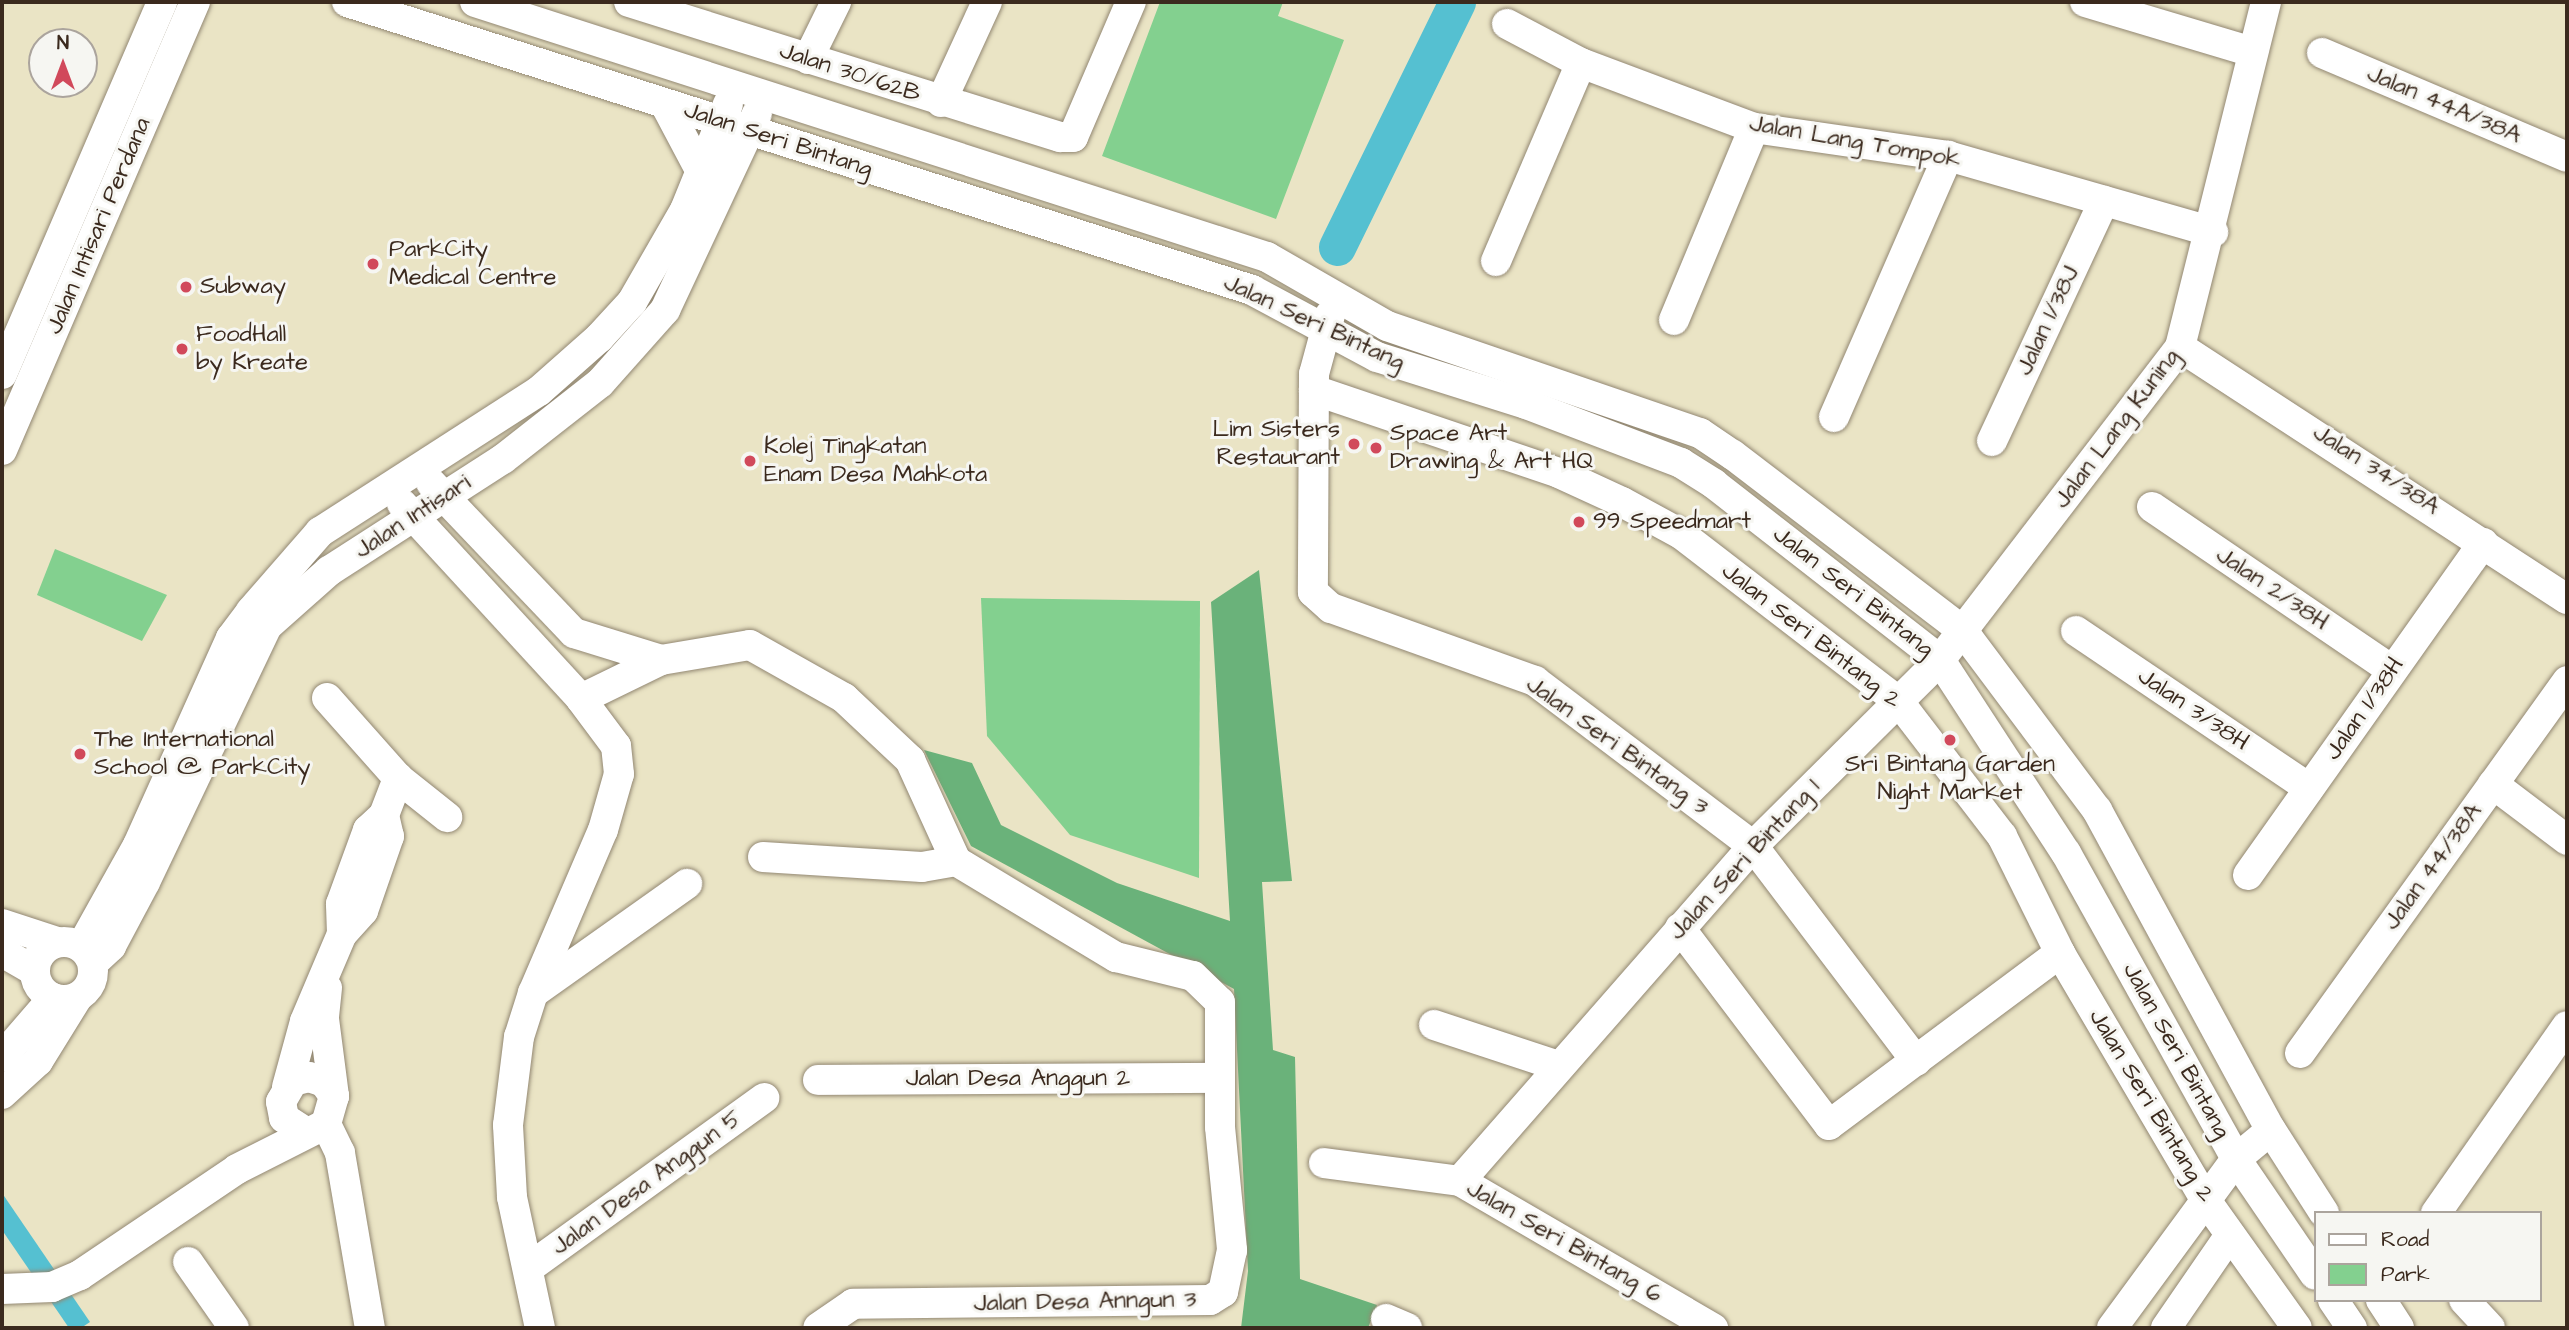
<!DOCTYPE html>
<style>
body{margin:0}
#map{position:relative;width:2569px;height:1330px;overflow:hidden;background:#eae4c5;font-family:"Architects Daughter",sans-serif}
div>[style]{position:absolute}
.green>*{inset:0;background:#83d08f}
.forest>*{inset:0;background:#6ab27a}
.water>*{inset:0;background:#55c0d1}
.river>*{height:37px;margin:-18.5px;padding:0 18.5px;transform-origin:18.5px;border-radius:18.5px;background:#55c0d1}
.roads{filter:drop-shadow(0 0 2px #928772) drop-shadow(0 0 2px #928772)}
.minor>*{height:30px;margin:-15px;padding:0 15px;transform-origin:15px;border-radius:15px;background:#fff}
.minor>.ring{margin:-15px;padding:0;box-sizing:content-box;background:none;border:30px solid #fff;border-radius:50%}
.dots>*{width:19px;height:19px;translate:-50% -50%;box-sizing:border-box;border:4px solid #f6f6f2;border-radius:50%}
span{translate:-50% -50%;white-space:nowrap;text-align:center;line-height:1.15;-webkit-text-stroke:6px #f6f6f2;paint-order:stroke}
.street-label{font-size:24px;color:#3b2a1e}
.poi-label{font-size:24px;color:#3b2a1e}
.left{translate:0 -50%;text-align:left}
.right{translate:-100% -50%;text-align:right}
.frame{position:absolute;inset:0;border:4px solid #3b2a1e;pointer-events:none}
.legend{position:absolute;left:2314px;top:1211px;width:228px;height:91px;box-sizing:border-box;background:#f6f6f2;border:2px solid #aba49d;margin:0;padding:9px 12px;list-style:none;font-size:21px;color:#3b2a1e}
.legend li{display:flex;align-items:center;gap:14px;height:35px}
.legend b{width:35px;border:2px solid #aba49d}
.north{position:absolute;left:28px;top:28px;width:70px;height:70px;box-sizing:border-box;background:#f6f6f2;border:2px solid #aba49d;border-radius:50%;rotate:0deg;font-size:19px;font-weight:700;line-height:28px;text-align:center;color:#3b2a1e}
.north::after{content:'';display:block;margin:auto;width:24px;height:32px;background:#d1495b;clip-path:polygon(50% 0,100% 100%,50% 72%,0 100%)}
</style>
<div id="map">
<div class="green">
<i style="clip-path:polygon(1160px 2px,1283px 2px,1278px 16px,1344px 40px,1276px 219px,1102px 156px)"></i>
<i style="clip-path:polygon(55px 549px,167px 595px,142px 641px,37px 595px)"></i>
<i style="clip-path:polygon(981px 598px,1200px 601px,1199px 878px,1070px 835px,987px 736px)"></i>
</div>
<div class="forest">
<i style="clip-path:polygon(1259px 570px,1292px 881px,1262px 882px,1273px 1050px,1295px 1057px,1300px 1279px,1377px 1305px,1368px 1328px,1241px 1328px,1248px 1271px,1234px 989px,971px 846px,924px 750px,972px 763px,1001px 825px,1117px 883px,1230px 921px,1211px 602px)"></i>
</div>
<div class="water">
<i style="clip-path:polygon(2px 1193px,90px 1322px,81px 1328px,69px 1328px,2px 1230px)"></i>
</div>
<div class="river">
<i style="left:1337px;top:247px;width:273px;rotate:-63.9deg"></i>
</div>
<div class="roads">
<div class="minor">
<i style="left:347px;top:2px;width:950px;rotate:17.65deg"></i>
<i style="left:1252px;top:290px;width:142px;rotate:28.2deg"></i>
<i style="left:1377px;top:357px;width:156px;rotate:17.5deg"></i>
<i style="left:1526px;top:404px;width:166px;rotate:20.8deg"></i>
<i style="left:1681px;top:463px;width:39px;rotate:32deg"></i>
<i style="left:1714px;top:484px;width:286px;rotate:37.9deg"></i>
<i style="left:1940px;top:660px;width:230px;rotate:56.9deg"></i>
<i style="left:2066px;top:853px;width:350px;rotate:60.9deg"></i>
<i style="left:2236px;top:1159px;width:140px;rotate:55.7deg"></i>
<i style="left:475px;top:2px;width:832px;rotate:17.85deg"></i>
<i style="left:1267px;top:257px;width:138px;rotate:29.9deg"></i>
<i style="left:1387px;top:326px;width:331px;rotate:18.9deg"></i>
<i style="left:1700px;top:433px;width:40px;rotate:34deg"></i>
<i style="left:1733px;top:455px;width:290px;rotate:37.4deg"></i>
<i style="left:1963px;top:631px;width:224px;rotate:53.2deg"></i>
<i style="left:2097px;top:810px;width:364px;rotate:61.5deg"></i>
<i style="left:2271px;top:1130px;width:98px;rotate:57.4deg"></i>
<i style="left:629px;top:2px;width:452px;rotate:17.4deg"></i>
<i style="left:1060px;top:137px;width:13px"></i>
<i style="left:1073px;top:137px;width:147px;rotate:-66.8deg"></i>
<i style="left:2085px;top:2px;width:175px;rotate:16.6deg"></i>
<i style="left:1507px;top:24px;width:84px;rotate:27.8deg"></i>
<i style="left:1581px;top:63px;width:185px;rotate:20.6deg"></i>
<i style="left:1754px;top:128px;width:196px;rotate:8.2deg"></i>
<i style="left:1948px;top:156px;width:276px;rotate:16deg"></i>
<i style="left:2322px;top:53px;width:266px;rotate:23deg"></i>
<i style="left:808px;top:59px;width:64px;rotate:-63.8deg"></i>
<i style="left:941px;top:102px;width:110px;rotate:-65.3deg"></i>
<i style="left:665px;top:104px;width:77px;rotate:62.1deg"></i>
<i style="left:1496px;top:261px;width:215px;rotate:-66.8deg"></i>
<i style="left:1330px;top:315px;width:61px;rotate:105.2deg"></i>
<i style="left:1314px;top:374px;width:218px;rotate:90.3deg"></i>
<i style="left:1313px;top:592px;width:24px;rotate:42deg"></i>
<i style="left:1331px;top:608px;width:217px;rotate:19.7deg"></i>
<i style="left:1535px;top:681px;width:273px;rotate:37.1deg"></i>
<i style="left:1753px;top:846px;width:270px;rotate:52.8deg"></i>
<i style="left:1674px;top:320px;width:208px;rotate:-67.4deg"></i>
<i style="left:2180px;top:347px;width:462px;rotate:33.1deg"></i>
<i style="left:2px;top:374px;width:405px;rotate:-66.7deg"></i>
<i style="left:1314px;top:390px;width:259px;rotate:18.7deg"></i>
<i style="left:1559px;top:473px;width:69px;rotate:24.7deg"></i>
<i style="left:1622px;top:502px;width:67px;rotate:28.5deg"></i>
<i style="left:1681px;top:534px;width:275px;rotate:37.6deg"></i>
<i style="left:1899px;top:702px;width:169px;rotate:52.5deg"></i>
<i style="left:2002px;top:836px;width:131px;rotate:63.6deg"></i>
<i style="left:2060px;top:953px;width:286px;rotate:59.5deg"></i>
<i style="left:2205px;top:1199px;width:158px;rotate:54.5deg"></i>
<i style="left:1834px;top:417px;width:285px;rotate:-66.4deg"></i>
<i style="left:1992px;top:441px;width:265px;rotate:-65deg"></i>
<i style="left:2px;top:450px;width:488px;rotate:-66.7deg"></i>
<i style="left:431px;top:483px;width:207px;rotate:46.4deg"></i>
<i style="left:574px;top:633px;width:91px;rotate:17.2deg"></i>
<i style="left:402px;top:504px;width:265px;rotate:47.4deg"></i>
<i style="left:2152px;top:507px;width:290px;rotate:34.2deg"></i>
<i style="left:2076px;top:631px;width:281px;rotate:34deg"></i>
<i style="left:327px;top:698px;width:107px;rotate:48.4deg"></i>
<i style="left:398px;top:778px;width:63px;rotate:38.5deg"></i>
<i style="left:2493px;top:784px;width:93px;rotate:37.1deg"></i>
<i style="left:384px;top:815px;width:22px;rotate:77deg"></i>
<i style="left:389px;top:836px;width:79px;rotate:109.1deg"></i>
<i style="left:363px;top:911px;width:31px;rotate:132deg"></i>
<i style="left:342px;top:934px;width:30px;rotate:-92deg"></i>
<i style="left:341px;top:904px;width:79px;rotate:-70deg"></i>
<i style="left:368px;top:830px;width:22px;rotate:-43deg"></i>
<i style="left:384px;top:815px;width:40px;rotate:-69deg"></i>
<i style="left:763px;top:857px;width:159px;rotate:3.6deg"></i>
<i style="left:922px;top:867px;width:35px;rotate:-10deg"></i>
<i style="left:2248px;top:875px;width:407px;rotate:-54.7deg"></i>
<i style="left:2px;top:924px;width:58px;rotate:18.1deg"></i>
<i style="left:1680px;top:928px;width:247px;rotate:52.9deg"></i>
<i style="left:1829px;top:1125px;width:288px;rotate:-36.7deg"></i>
<i class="ring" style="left:35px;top:942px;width:28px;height:28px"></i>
<i style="left:81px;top:947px;width:117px;rotate:-60.8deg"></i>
<i style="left:138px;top:845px;width:227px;rotate:-65.8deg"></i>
<i style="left:231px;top:638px;width:34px;rotate:-53deg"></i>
<i style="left:251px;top:611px;width:105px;rotate:-48.9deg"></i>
<i style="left:320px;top:532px;width:260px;rotate:-32.8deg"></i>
<i style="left:539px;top:391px;width:80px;rotate:-41.5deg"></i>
<i style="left:599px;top:338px;width:49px;rotate:-47.5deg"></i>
<i style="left:632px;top:302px;width:106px;rotate:-60.1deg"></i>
<i style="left:685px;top:210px;width:114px;rotate:-67.9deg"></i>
<i style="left:2px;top:952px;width:38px;rotate:30deg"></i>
<i style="left:93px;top:963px;width:25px;rotate:-43deg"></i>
<i style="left:111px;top:946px;width:72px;rotate:-62deg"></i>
<i style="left:145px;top:882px;width:284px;rotate:-64.5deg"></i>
<i style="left:267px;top:626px;width:83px;rotate:-41.6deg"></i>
<i style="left:329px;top:571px;width:207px;rotate:-32.8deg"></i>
<i style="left:503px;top:459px;width:123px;rotate:-38.1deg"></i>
<i style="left:600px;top:383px;width:98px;rotate:-48.3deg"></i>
<i style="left:665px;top:310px;width:217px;rotate:-64.9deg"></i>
<i style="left:327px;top:988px;width:31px;rotate:96deg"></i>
<i style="left:324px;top:1019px;width:78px;rotate:82.6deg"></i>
<i style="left:533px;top:993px;width:189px;rotate:-35.3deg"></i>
<i style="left:1434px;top:1025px;width:128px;rotate:18.2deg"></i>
<i style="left:2300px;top:1053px;width:458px;rotate:-54.3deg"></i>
<i style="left:2px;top:1057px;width:78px;rotate:-49.2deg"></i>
<i style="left:818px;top:1080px;width:401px;rotate:-0.3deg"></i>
<i style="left:287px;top:1087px;width:68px;rotate:-74.7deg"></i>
<i style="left:305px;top:1021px;width:95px;rotate:-67deg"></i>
<i style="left:2px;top:1094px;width:49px;rotate:-42.5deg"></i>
<i style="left:38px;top:1061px;width:74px;rotate:-58.2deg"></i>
<i style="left:326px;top:1124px;width:32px;rotate:64deg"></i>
<i style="left:340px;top:1153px;width:178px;rotate:80.3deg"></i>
<i style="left:1324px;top:1163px;width:137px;rotate:7.5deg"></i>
<i style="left:1460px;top:1181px;width:293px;rotate:30.2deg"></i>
<i style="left:1460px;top:1181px;width:445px;rotate:-48.8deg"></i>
<i style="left:1753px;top:846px;width:264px;rotate:-44.8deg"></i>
<i style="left:1940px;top:660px;width:394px;rotate:-52.5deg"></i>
<i style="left:2180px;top:347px;width:356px;rotate:-76deg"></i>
<i style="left:2436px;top:1213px;width:228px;rotate:-55deg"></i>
<i style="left:188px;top:1262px;width:80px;rotate:55.1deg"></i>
<i style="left:530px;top:1267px;width:289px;rotate:-35.8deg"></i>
<i style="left:2px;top:1289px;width:50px;rotate:-2.3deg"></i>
<i style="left:52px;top:1287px;width:30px;rotate:-23deg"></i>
<i style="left:80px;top:1275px;width:189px;rotate:-34deg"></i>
<i style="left:237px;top:1169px;width:100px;rotate:-26.8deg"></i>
<i style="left:326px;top:1124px;width:29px;rotate:-74deg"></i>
<i style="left:334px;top:1096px;width:17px;rotate:-126deg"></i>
<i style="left:324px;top:1082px;width:16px;rotate:-162deg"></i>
<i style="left:309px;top:1077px;width:16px;rotate:166deg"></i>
<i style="left:293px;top:1081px;width:24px;rotate:120deg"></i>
<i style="left:281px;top:1102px;width:16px;rotate:79deg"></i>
<i style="left:284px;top:1118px;width:24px;rotate:33deg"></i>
<i style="left:2333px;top:1300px;width:34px;rotate:56deg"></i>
<i style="left:2381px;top:1300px;width:33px;rotate:57deg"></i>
<i style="left:2464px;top:1300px;width:38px;rotate:47deg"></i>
<i style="left:1386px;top:1319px;width:23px;rotate:23deg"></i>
<i style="left:540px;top:1328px;width:134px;rotate:-102.1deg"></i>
<i style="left:512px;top:1197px;width:72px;rotate:-93.2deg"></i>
<i style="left:508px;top:1125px;width:89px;rotate:-82.9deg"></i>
<i style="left:519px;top:1037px;width:46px;rotate:-72.3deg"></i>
<i style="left:533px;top:993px;width:177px;rotate:-66.8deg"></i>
<i style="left:603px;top:830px;width:58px;rotate:-74.1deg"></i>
<i style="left:619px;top:774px;width:28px;rotate:-96deg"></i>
<i style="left:616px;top:746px;width:59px;rotate:-126.7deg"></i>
<i style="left:581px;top:699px;width:89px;rotate:-26deg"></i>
<i style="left:661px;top:660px;width:90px;rotate:-9.6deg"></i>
<i style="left:750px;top:645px;width:108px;rotate:29.4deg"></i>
<i style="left:844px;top:698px;width:91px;rotate:43.2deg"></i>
<i style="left:910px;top:760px;width:111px;rotate:65.5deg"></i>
<i style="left:956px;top:861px;width:187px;rotate:31deg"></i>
<i style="left:1116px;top:957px;width:79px;rotate:13.9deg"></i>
<i style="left:1193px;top:976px;width:37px;rotate:44deg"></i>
<i style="left:1220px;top:1002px;width:125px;rotate:90deg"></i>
<i style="left:1220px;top:1127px;width:124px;rotate:84.4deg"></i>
<i style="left:1232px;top:1250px;width:43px;rotate:102.1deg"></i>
<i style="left:1223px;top:1292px;width:15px;rotate:148deg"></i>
<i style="left:1210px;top:1300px;width:357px;rotate:179.4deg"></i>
<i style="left:853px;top:1304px;width:42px;rotate:145.6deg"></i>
<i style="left:2112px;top:1328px;width:210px;rotate:-53.7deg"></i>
<i style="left:2236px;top:1159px;width:45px;rotate:-39.6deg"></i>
<i style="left:2166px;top:1328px;width:113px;rotate:-55.5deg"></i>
</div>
</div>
<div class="dots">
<i style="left:373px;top:264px;background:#d1495b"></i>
<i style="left:186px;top:287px;background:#d1495b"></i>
<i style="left:182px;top:349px;background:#d1495b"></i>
<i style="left:1354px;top:444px;background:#d1495b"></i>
<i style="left:1376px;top:448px;background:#d1495b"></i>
<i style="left:750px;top:461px;background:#d1495b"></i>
<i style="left:1579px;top:522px;background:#d1495b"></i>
<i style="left:1950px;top:740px;background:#d1495b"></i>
<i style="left:80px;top:754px;background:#d1495b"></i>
</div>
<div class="street-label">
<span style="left:850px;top:73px;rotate:18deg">Jalan 30/62B</span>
<span style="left:2444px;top:105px;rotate:23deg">Jalan 44A/38A</span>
<span style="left:778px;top:140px;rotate:18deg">Jalan Seri Bintang</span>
<span style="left:1855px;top:142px;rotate:10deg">Jalan Lang Tompok</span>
<span style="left:99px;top:226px;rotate:-67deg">Jalan Intisari Perdana</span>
<span style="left:2048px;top:321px;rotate:-65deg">Jalan 1/38J</span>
<span style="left:1314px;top:323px;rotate:25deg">Jalan Seri Bintang</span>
<span style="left:2117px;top:429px;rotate:-53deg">Jalan Lang Kuning</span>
<span style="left:2376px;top:470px;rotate:33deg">Jalan 34/38A</span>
<span style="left:413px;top:517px;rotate:-33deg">Jalan Intisari</span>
<span style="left:2272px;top:589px;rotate:34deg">Jalan 2/38H</span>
<span style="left:1853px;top:592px;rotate:38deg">Jalan Seri Bintang</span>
<span style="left:1811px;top:636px;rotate:38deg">Jalan Seri Bintang 2</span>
<span style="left:2365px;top:709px;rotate:-55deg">Jalan 1/38H</span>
<span style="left:2193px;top:710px;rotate:34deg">Jalan 3/38H</span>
<span style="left:1617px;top:746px;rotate:36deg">Jalan Seri Bintang 3</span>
<span style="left:1745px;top:860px;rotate:-47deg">Jalan Seri Bintang 1</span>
<span style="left:2433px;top:867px;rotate:-54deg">Jalan 44/38A</span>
<span style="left:2176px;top:1051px;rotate:61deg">Jalan Seri Bintang</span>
<span style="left:1018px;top:1079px">Jalan Desa Anggun 2</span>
<span style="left:2151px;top:1106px;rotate:59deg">Jalan Seri Bintang 2</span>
<span style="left:647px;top:1183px;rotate:-36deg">Jalan Desa Anggun 5</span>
<span style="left:1564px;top:1242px;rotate:30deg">Jalan Seri Bintang 6</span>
<span style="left:1085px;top:1302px;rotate:-1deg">Jalan Desa Anngun 3</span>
</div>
<div class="poi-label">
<span class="left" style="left:389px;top:264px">ParkCity<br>Medical Centre</span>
<span class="left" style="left:200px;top:287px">Subway</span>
<span class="left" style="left:196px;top:349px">FoodHall<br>by Kreate</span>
<span class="right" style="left:1340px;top:444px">Lim Sisters<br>Restaurant</span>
<span class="left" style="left:1390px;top:448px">Space Art<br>Drawing &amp; Art HQ</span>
<span class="left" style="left:764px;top:461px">Kolej Tingkatan<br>Enam Desa Mahkota</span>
<span class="left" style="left:1593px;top:522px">99 Speedmart</span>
<span class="left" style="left:94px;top:754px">The International<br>School @ ParkCity</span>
<span style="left:1950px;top:779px">Sri Bintang Garden<br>Night Market</span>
</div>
<div class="frame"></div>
<ul class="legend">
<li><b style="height:9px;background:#fff"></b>Road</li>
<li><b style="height:19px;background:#83d08f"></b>Park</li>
</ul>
<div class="north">N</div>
</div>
